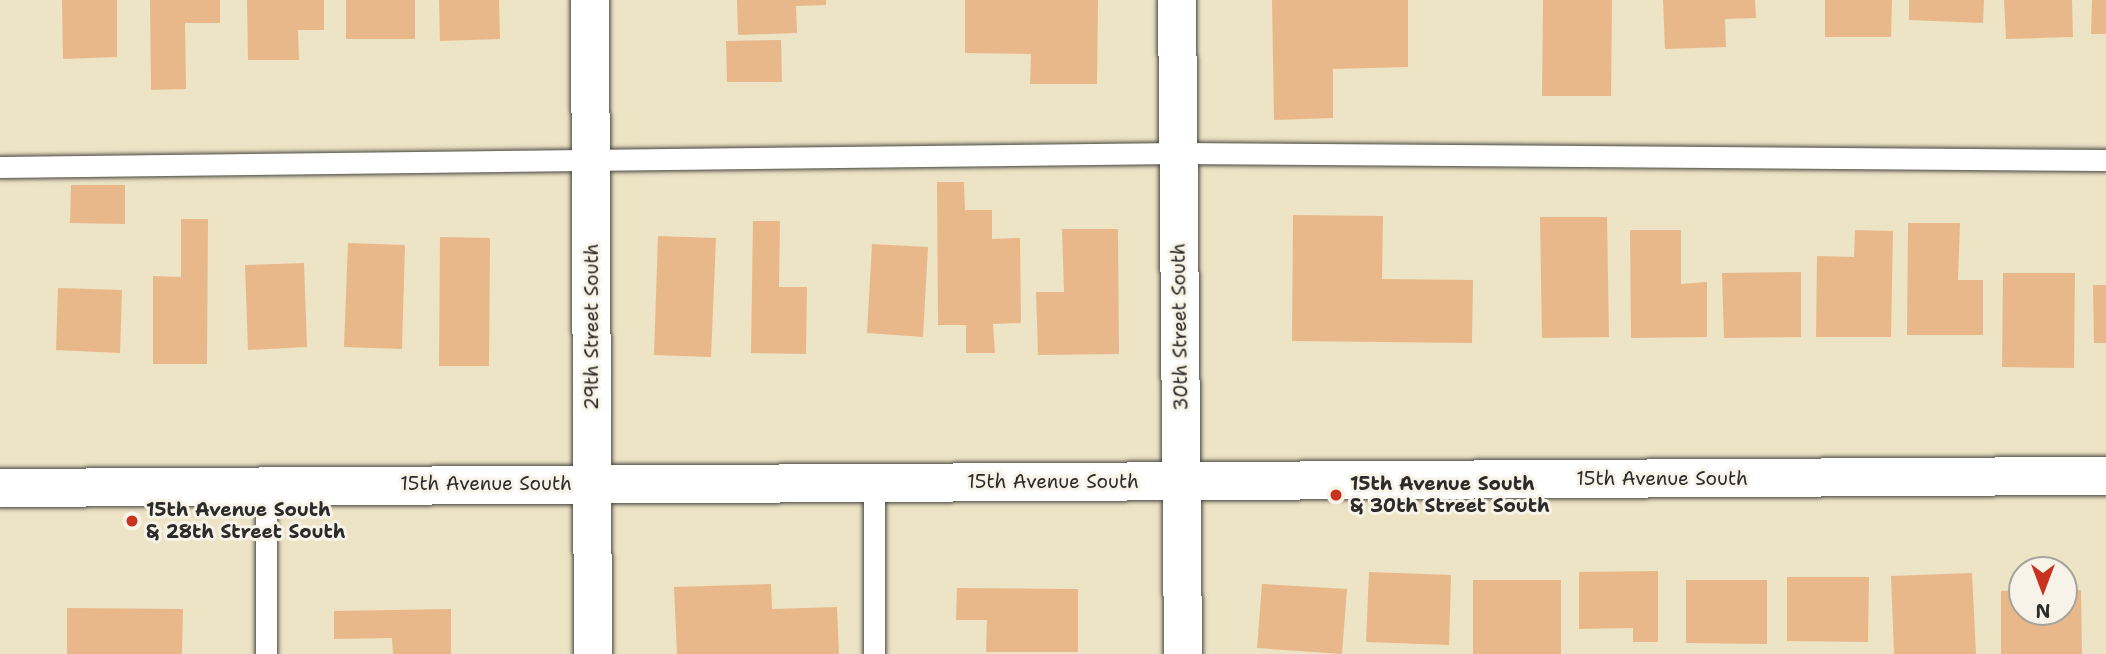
<!DOCTYPE html>
<style>
body{margin:0}
#map{position:relative;width:2106px;height:654px;overflow:hidden;background:#ede3c5;font-family:"Shantell Sans",sans-serif}
div>[style]{position:absolute}
.building>*{inset:0;background:#e9b88a}
.roads{filter:drop-shadow(0 0 2px #484742) drop-shadow(0 0 2px #484742)}
.lane>*{height:21px;margin:-10.5px;padding:0 10.5px;transform-origin:10.5px;border-radius:10.5px;background:#fff}
.street>*{height:38px;margin:-19px;padding:0 19px;transform-origin:19px;border-radius:19px;background:#fff}
.secondary>*{height:38px;margin:-19px;padding:0 19px;transform-origin:19px;border-radius:19px;background:#fff}
.dots>*{width:19px;height:19px;translate:-50% -50%;box-sizing:border-box;border:4px solid #f7f3e8;border-radius:50%}
span{translate:-50% -50%;white-space:nowrap;text-align:center;line-height:1.15;-webkit-text-stroke:6px #f7f3e8;paint-order:stroke}
.street-label{font-size:19px;color:#2b2b2b}
.poi-label{font-size:19px;color:#2b2b2b;font-weight:700}
.left{translate:0 -50%;text-align:left}
.north{position:absolute;left:2008px;top:556px;width:70px;height:70px;box-sizing:border-box;background:#f7f3e8;border:2px solid #a5a39c;border-radius:50%;rotate:180deg;font-size:19px;font-weight:700;line-height:28px;text-align:center;color:#2b2b2b}
.north::after{content:'';display:block;margin:auto;width:24px;height:32px;background:#c8321e;clip-path:polygon(50% 0,100% 100%,50% 72%,0 100%)}
</style>
<div id="map">
<div class="building">
<i style="clip-path:polygon(62px 0,117px 0,117px 57px,63px 59px)"></i>
<i style="clip-path:polygon(150px 0,220px 0,220px 23px,185px 23px,186px 89px,151px 90px)"></i>
<i style="clip-path:polygon(247px 0,324px 0,324px 30px,298px 30px,299px 60px,248px 60px)"></i>
<i style="clip-path:polygon(346px 0,415px 0,415px 39px,346px 39px)"></i>
<i style="clip-path:polygon(439px 0,499px 0,500px 39px,440px 41px)"></i>
<i style="clip-path:polygon(737px 0,826px 0,826px 5px,796px 6px,797px 33px,738px 35px)"></i>
<i style="clip-path:polygon(965px 0,1098px 0,1097px 84px,1030px 84px,1031px 54px,965px 53px)"></i>
<i style="clip-path:polygon(1272px 0,1408px 0,1408px 67px,1333px 69px,1333px 118px,1274px 120px)"></i>
<i style="clip-path:polygon(1543px 0,1612px 0,1611px 96px,1542px 96px)"></i>
<i style="clip-path:polygon(1663px 0,1755px 0,1756px 18px,1725px 19px,1726px 47px,1665px 49px)"></i>
<i style="clip-path:polygon(1825px 0,1892px 0,1891px 37px,1825px 37px)"></i>
<i style="clip-path:polygon(1909px 0,1984px 0,1983px 23px,1909px 20px)"></i>
<i style="clip-path:polygon(2004px 0,2072px 0,2073px 37px,2006px 39px)"></i>
<i style="clip-path:polygon(2092px 0,2106px 0,2106px 34px,2091px 34px)"></i>
<i style="clip-path:polygon(781px 40px,782px 82px,727px 82px,726px 41px)"></i>
<i style="clip-path:polygon(937px 182px,964px 182px,965px 210px,992px 210px,992px 239px,1020px 238px,1021px 323px,993px 324px,995px 353px,966px 353px,966px 325px,938px 325px)"></i>
<i style="clip-path:polygon(71px 185px,125px 185px,125px 224px,70px 223px)"></i>
<i style="clip-path:polygon(1293px 215px,1383px 216px,1382px 279px,1473px 280px,1472px 343px,1292px 341px)"></i>
<i style="clip-path:polygon(1540px 217px,1607px 217px,1609px 337px,1542px 338px)"></i>
<i style="clip-path:polygon(181px 219px,208px 219px,207px 364px,153px 364px,153px 276px,181px 277px)"></i>
<i style="clip-path:polygon(753px 221px,780px 221px,779px 287px,807px 287px,806px 354px,751px 353px)"></i>
<i style="clip-path:polygon(1908px 223px,1960px 223px,1958px 280px,1983px 280px,1983px 335px,1907px 335px)"></i>
<i style="clip-path:polygon(1062px 229px,1118px 229px,1119px 354px,1038px 355px,1036px 292px,1064px 292px)"></i>
<i style="clip-path:polygon(1630px 230px,1681px 230px,1681px 284px,1707px 282px,1707px 337px,1631px 338px)"></i>
<i style="clip-path:polygon(1855px 230px,1893px 231px,1891px 337px,1816px 337px,1817px 256px,1854px 257px)"></i>
<i style="clip-path:polygon(658px 236px,716px 238px,711px 357px,654px 355px)"></i>
<i style="clip-path:polygon(440px 237px,490px 238px,489px 366px,439px 366px)"></i>
<i style="clip-path:polygon(348px 243px,405px 245px,402px 349px,344px 347px)"></i>
<i style="clip-path:polygon(872px 244px,928px 247px,923px 337px,867px 333px)"></i>
<i style="clip-path:polygon(304px 263px,307px 347px,248px 350px,245px 265px)"></i>
<i style="clip-path:polygon(1801px 272px,1801px 337px,1724px 338px,1722px 273px)"></i>
<i style="clip-path:polygon(2003px 273px,2075px 273px,2074px 368px,2002px 367px)"></i>
<i style="clip-path:polygon(2093px 285px,2106px 285px,2106px 343px,2094px 343px)"></i>
<i style="clip-path:polygon(58px 288px,122px 290px,120px 353px,56px 350px)"></i>
<i style="clip-path:polygon(1658px 571px,1658px 642px,1633px 642px,1633px 628px,1579px 629px,1579px 572px)"></i>
<i style="clip-path:polygon(1369px 572px,1451px 575px,1449px 645px,1366px 642px)"></i>
<i style="clip-path:polygon(1972px 573px,1976px 654px,1894px 654px,1891px 576px)"></i>
<i style="clip-path:polygon(1787px 577px,1869px 577px,1868px 642px,1787px 641px)"></i>
<i style="clip-path:polygon(1473px 580px,1561px 580px,1561px 654px,1473px 654px)"></i>
<i style="clip-path:polygon(1686px 580px,1767px 580px,1767px 644px,1686px 643px)"></i>
<i style="clip-path:polygon(771px 584px,772px 609px,837px 607px,839px 654px,677px 654px,674px 587px)"></i>
<i style="clip-path:polygon(1262px 584px,1347px 589px,1342px 654px,1257px 648px)"></i>
<i style="clip-path:polygon(957px 588px,1078px 589px,1078px 652px,986px 652px,987px 620px,956px 620px)"></i>
<i style="clip-path:polygon(2022px 590px,2022px 612px,2064px 612px,2064px 590px,2081px 590px,2082px 654px,2001px 654px,2001px 591px)"></i>
<i style="clip-path:polygon(67px 608px,183px 609px,182px 654px,67px 654px)"></i>
<i style="clip-path:polygon(451px 609px,451px 654px,393px 654px,392px 638px,334px 639px,334px 611px)"></i>
</div>
<div class="roads">
<div class="lane">
<i style="left:0;top:167px;width:1179px;rotate:-0.68deg"></i>
<i style="left:1179px;top:153px;width:927px;rotate:0.43deg"></i>
<i style="left:874px;top:483px;width:171px;rotate:90deg"></i>
<i style="left:266px;top:486px;width:168px;rotate:90deg"></i>
</div>
<div class="street">
<i style="left:590px;top:0;width:654px;rotate:89.74deg"></i>
<i style="left:1177px;top:0;width:654px;rotate:89.47deg"></i>
</div>
<div class="secondary">
<i style="left:0;top:488px;width:2106px;rotate:-0.33deg"></i>
</div>
</div>
<div class="dots">
<i style="left:1336px;top:495px;background:#c8321e"></i>
<i style="left:132px;top:521px;background:#c8321e"></i>
</div>
<div class="street-label">
<span style="left:592px;top:327px;rotate:-90deg">29th Street South</span>
<span style="left:1180px;top:327px;rotate:-91deg">30th Street South</span>
<span style="left:1662px;top:479px">15th Avenue South</span>
<span style="left:1053px;top:482px">15th Avenue South</span>
<span style="left:486px;top:484px">15th Avenue South</span>
</div>
<div class="poi-label">
<span class="left" style="left:1350px;top:495px">15th Avenue South<br>&amp; 30th Street South</span>
<span class="left" style="left:146px;top:521px">15th Avenue South<br>&amp; 28th Street South</span>
</div>
<div class="north">N</div>
</div>
